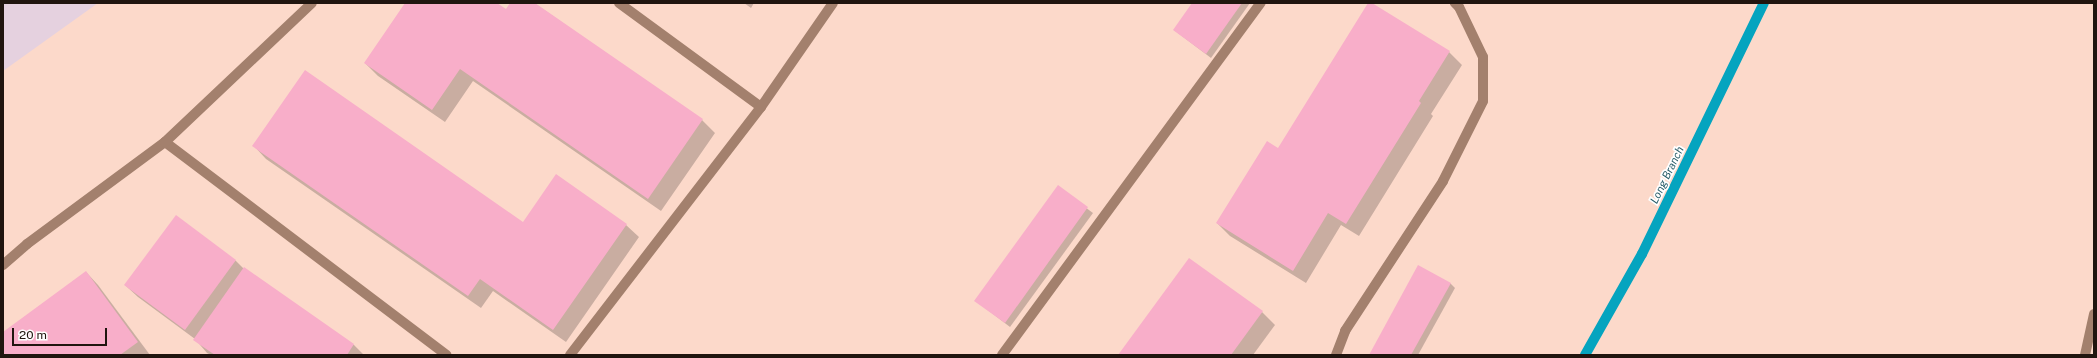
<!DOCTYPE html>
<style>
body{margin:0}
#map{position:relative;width:2097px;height:358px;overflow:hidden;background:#fcd9ca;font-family:"Public Sans",sans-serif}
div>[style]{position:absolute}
.commercial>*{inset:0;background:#e5d1df}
.shadow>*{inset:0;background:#0003}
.stream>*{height:10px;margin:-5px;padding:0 5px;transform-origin:5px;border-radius:5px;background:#05a4bf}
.building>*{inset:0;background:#f8aec9}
.service>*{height:10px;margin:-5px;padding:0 5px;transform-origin:5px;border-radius:5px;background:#a3806d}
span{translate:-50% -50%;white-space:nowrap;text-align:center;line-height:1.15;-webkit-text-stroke:3.5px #fff;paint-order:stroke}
.water-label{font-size:11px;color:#295d69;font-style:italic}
.frame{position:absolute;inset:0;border:4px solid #20150f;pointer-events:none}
.scale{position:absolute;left:12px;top:328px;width:95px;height:18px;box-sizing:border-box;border:2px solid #20150f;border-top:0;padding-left:5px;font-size:12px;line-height:14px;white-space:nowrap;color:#20150f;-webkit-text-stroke:3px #fff;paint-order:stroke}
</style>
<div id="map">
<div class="commercial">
<i style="clip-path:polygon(3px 3px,98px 3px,3px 71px)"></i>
</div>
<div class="shadow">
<i style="clip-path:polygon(406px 3px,495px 3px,506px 10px,511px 3px,534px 3px,702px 120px,715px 133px,661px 211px,473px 81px,445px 122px,378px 76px,365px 63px)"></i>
<i style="clip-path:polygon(744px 3px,754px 3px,751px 8px)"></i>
<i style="clip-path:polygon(1193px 3px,1250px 3px,1211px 58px,1174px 30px)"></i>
<i style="clip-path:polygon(1370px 3px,1449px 52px,1462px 65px,1431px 114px,1433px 116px,1359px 236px,1341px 225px,1306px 283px,1230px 236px,1217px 223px,1279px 149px)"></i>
<i style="clip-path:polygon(254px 146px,523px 223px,626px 225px,639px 237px,566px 342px,493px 291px,481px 308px,266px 159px)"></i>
<i style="clip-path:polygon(1058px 187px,1093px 213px,1010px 327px,976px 301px)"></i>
<i style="clip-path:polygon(176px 217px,236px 261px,244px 269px,354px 345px,364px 355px,211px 355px,207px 353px,195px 339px,138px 297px,125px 285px)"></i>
<i style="clip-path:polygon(86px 272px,98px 285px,150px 355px,3px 355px,3px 333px)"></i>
<i style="clip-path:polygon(1450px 283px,1455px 288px,1418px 355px,1370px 355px)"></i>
<i style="clip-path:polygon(1262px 312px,1275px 325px,1253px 355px,1120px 355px)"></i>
</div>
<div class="stream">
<i style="left:1585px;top:355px;width:116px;rotate:-60.6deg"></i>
<i style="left:1642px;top:254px;width:279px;rotate:-64.1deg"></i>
</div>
<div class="building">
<i style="clip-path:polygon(405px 3px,497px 3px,506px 9px,510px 3px,535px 3px,703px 119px,648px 199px,460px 69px,432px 110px,364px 63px)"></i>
<i style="clip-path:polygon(1192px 3px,1242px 3px,1206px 54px,1173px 30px)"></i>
<i style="clip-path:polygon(1368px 3px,1372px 3px,1450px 51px,1419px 101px,1421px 103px,1346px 224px,1328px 213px,1293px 271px,1216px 223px,1267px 141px,1278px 148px)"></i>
<i style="clip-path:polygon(305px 70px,523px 222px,556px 174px,627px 224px,553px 330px,480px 279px,468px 296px,252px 146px)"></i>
<i style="clip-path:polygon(1058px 185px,1088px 207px,1005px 323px,974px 301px)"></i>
<i style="clip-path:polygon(176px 215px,236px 260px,185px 330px,124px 285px)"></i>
<i style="clip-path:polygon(1189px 258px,1263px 311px,1231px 355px,1118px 355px)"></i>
<i style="clip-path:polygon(1418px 265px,1451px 283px,1411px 355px,1369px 355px)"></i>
<i style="clip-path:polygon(244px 267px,354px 344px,347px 355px,215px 355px,193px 340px)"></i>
<i style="clip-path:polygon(86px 271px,138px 342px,120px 355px,3px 355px,3px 332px)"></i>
</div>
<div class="service">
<i style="left:619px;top:3px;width:176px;rotate:36.2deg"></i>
<i style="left:165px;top:142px;width:353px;rotate:37.1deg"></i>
<i style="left:3px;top:265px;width:32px;rotate:-41deg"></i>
<i style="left:27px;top:244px;width:172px;rotate:-36.5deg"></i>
<i style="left:165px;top:142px;width:202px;rotate:-43.4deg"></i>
<i style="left:570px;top:355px;width:313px;rotate:-52.4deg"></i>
<i style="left:761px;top:107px;width:126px;rotate:-55.3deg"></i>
<i style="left:1002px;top:355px;width:437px;rotate:-53.7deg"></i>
<i style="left:1336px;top:355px;width:26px;rotate:-69deg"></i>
<i style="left:1345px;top:331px;width:179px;rotate:-56.8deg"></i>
<i style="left:1443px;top:181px;width:89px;rotate:-63.4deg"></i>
<i style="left:1483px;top:101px;width:44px;rotate:-90deg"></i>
<i style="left:1483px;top:57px;width:55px;rotate:-115.6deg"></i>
<i style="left:1459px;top:7px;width:6px;rotate:-135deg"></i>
<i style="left:2085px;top:355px;width:42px;rotate:-77.6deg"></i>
</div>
<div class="water-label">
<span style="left:1667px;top:175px;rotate:-64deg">Long Branch</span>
</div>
<div class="frame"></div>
<div class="scale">20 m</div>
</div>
